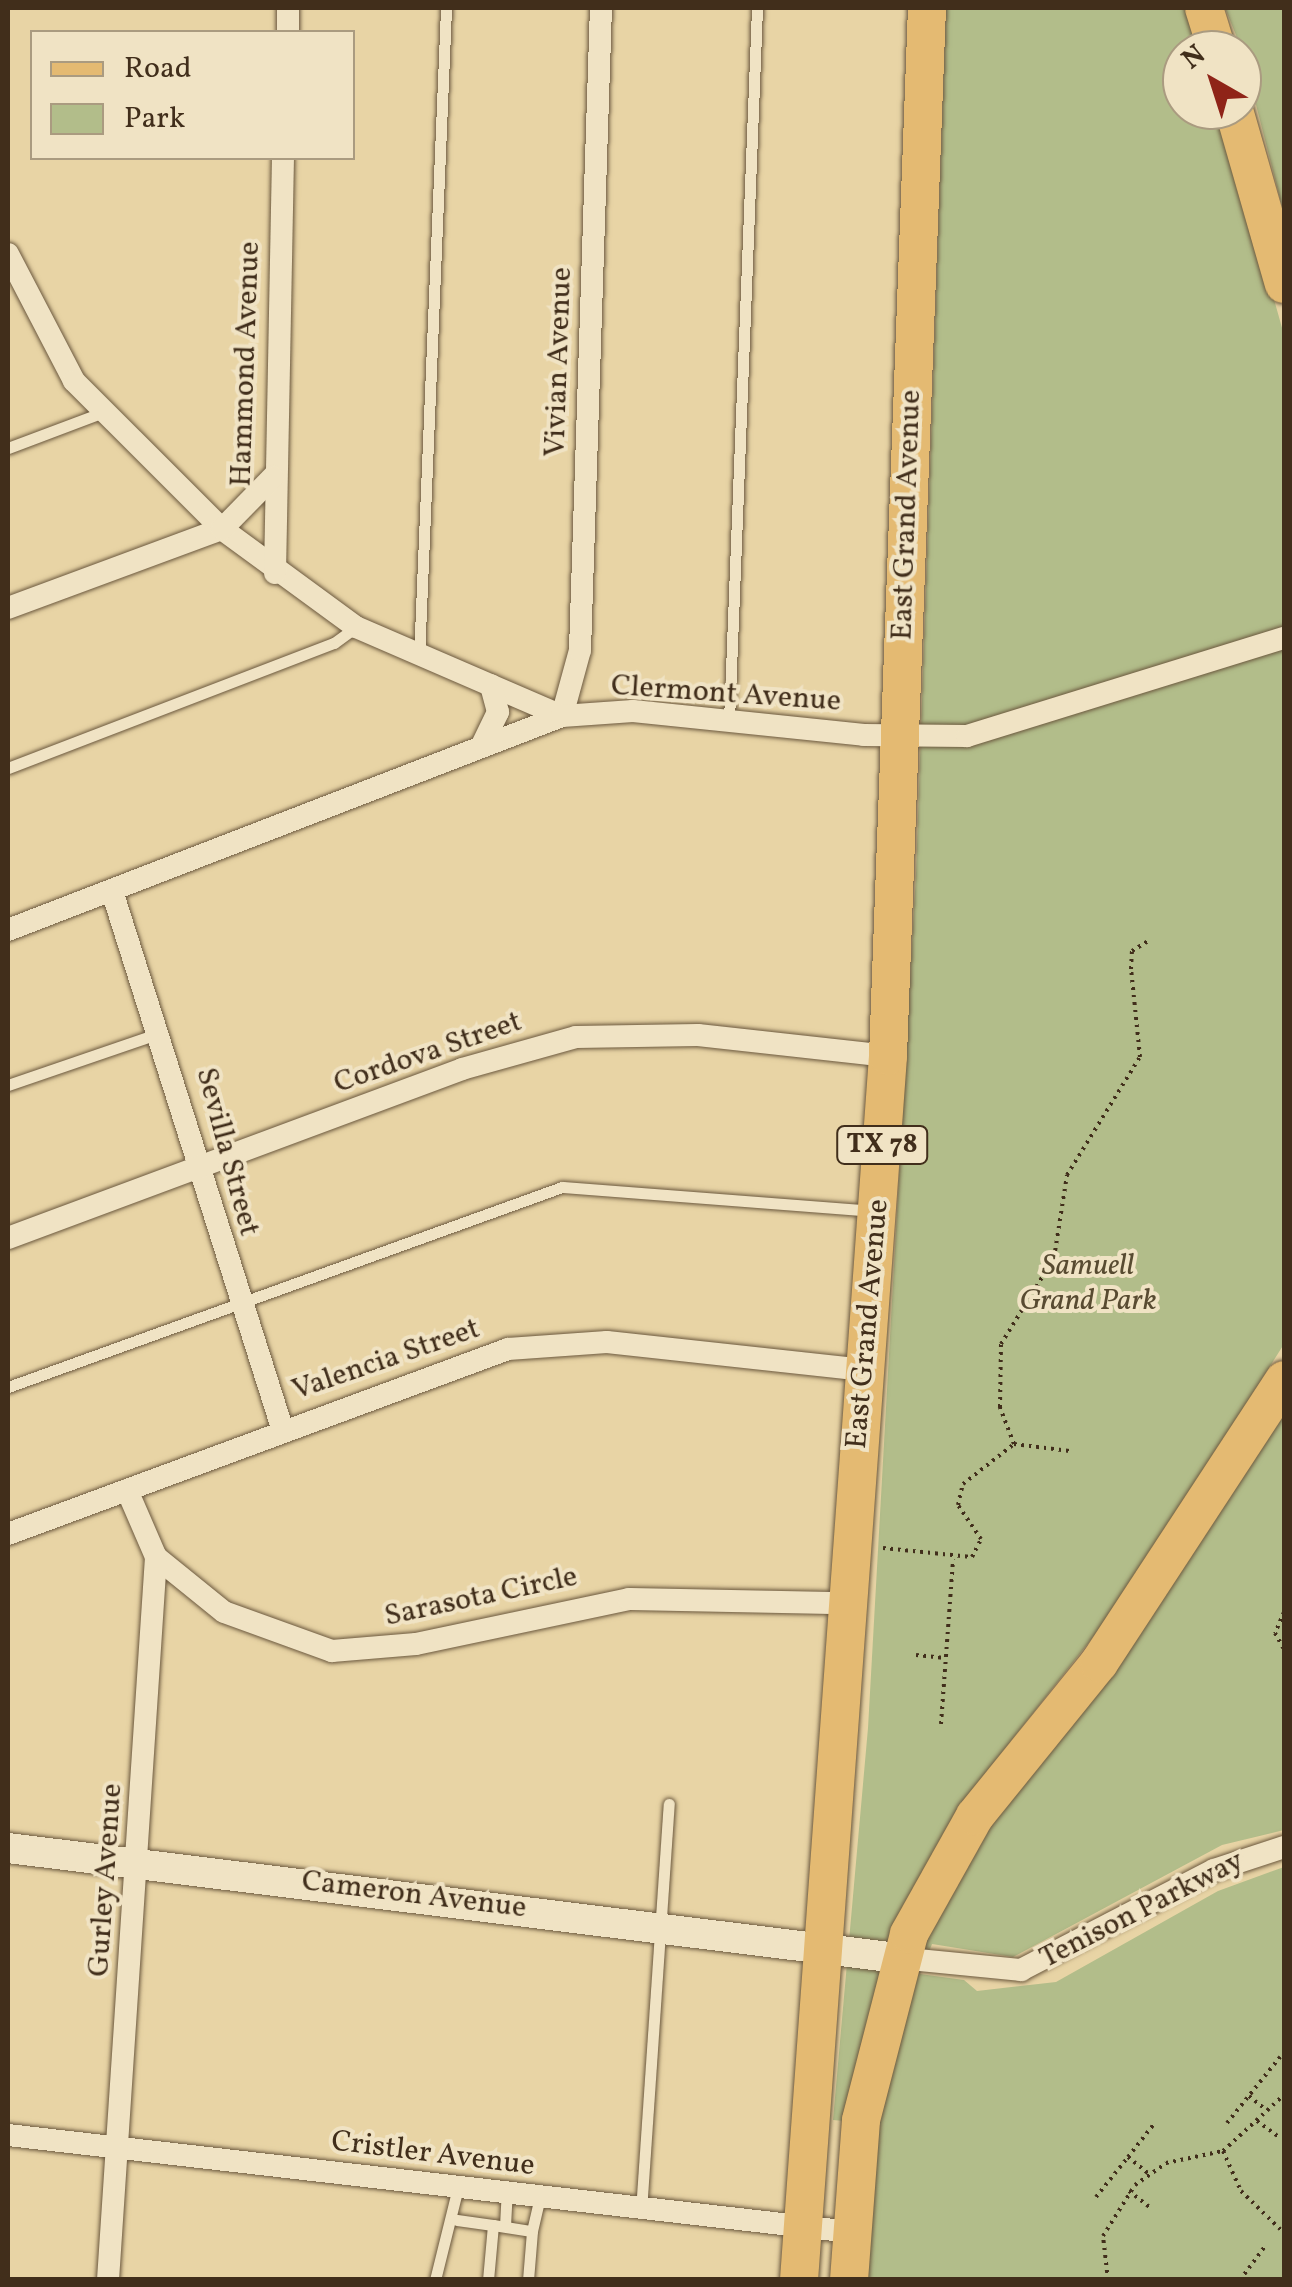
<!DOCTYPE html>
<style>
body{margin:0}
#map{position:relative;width:1292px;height:2287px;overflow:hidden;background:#e8d4a5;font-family:Vollkorn,serif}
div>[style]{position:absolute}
.green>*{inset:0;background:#b2bd8a}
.path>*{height:4px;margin-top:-2px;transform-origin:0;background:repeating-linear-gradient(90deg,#412e1b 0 2.5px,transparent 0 7.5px)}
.roads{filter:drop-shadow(0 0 2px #6b583e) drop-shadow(0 0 2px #6b583e)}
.service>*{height:11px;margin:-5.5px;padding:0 5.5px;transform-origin:5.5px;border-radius:5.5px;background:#f0e3c4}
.minor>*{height:22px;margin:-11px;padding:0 11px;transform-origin:11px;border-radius:11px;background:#f0e3c4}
.tertiary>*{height:30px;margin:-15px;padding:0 15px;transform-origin:15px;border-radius:15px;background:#f0e3c4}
.primary>*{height:38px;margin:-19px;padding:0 19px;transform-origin:19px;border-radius:19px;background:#e4ba72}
span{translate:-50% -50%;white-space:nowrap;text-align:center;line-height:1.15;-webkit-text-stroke:8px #f0e3c4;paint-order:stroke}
.shield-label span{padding:2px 8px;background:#f0e3c4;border:2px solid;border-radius:8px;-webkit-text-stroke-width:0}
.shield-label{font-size:28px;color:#412e1b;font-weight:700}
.street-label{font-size:30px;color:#412e1b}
.park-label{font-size:30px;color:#584b31;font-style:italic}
.frame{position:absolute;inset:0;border:10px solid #412e1b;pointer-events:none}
.legend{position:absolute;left:30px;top:30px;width:325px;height:130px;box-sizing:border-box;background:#f0e3c4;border:2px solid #aa9b80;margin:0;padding:12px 18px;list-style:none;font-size:30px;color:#412e1b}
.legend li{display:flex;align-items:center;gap:20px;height:50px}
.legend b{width:50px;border:2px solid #aa9b80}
.north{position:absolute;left:1162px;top:30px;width:100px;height:100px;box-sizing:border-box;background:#f0e3c4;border:2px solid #aa9b80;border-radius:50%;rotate:321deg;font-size:28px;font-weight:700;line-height:40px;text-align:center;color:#412e1b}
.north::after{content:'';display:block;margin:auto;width:35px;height:45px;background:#8f2418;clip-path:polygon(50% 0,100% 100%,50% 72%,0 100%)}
</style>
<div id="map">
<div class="green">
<i style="clip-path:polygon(946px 8px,1190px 8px,1203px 50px,1182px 50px,1182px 110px,1221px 110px,1284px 335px,1284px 1344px,1127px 1594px,961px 1804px,893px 1927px,948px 1885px,1284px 1402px,1284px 1830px,1222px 1845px,1013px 1957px,932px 1944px,920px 1974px,964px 1980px,977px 1991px,1056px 1982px,1218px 1891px,1284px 1867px,1284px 2279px,867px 2279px,876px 2124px,833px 2120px,868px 1728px,916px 874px)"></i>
<i style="clip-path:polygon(1225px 8px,1284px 8px,1284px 214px,1242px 50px)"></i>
</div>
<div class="path">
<i style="left:1014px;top:1444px;width:40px;rotate:-111deg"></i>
<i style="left:1000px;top:1407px;width:63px;rotate:-89.1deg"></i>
<i style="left:1001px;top:1344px;width:101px;rotate:-58.4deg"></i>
<i style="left:1054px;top:1258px;width:84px;rotate:-81.1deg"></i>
<i style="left:1067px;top:1175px;width:139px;rotate:-58.3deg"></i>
<i style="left:1140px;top:1057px;width:88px;rotate:-95.8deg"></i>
<i style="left:1131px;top:969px;width:18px;rotate:-87deg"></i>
<i style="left:1132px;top:951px;width:19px;rotate:-32deg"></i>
<i style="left:883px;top:1548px;width:89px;rotate:5.8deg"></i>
<i style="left:972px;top:1557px;width:20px;rotate:-63deg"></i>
<i style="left:981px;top:1539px;width:41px;rotate:-124.1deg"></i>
<i style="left:958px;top:1505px;width:22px;rotate:-77deg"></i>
<i style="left:963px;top:1484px;width:65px;rotate:-38.1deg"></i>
<i style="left:1014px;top:1444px;width:56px;rotate:7.1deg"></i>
<i style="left:1284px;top:1612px;width:23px;rotate:113deg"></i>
<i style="left:1275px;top:1633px;width:18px;rotate:61deg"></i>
<i style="left:916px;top:1655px;width:29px;rotate:6deg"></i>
<i style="left:941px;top:1724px;width:165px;rotate:-85.8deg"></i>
<i style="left:1249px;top:2096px;width:21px;rotate:39deg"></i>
<i style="left:1257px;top:2121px;width:29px;rotate:36deg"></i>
<i style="left:1227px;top:2123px;width:85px;rotate:-51.2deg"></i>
<i style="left:1223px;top:2151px;width:44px;rotate:65.8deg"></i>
<i style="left:1241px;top:2191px;width:60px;rotate:44.3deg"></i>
<i style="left:1128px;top:2157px;width:42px;rotate:-51.8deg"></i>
<i style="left:1129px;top:2191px;width:29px;rotate:38deg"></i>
<i style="left:1096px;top:2197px;width:51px;rotate:-51.3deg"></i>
<i style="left:1128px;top:2157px;width:26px;rotate:39deg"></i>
<i style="left:1108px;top:2280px;width:44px;rotate:-96.5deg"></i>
<i style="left:1103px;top:2236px;width:60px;rotate:-57.9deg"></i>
<i style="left:1135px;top:2185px;width:38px;rotate:-35deg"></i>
<i style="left:1166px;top:2163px;width:58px;rotate:-11.9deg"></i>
<i style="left:1223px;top:2151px;width:83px;rotate:-42.6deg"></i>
<i style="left:1240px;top:2280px;width:44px;rotate:-53.4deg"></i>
</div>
<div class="roads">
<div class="service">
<i style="left:8px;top:448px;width:99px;rotate:-20.6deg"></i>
<i style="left:419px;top:658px;width:651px;rotate:-87.62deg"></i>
<i style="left:729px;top:721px;width:714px;rotate:-87.75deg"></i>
<i style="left:8px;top:768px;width:349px;rotate:-21deg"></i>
<i style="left:334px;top:643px;width:27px;rotate:-36deg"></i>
<i style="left:8px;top:1085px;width:161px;rotate:-18.9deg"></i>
<i style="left:8px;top:1387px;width:589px;rotate:-19.85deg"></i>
<i style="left:562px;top:1187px;width:311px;rotate:4.4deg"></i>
<i style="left:641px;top:2211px;width:408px;rotate:-86.1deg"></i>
<i style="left:457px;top:2220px;width:36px;rotate:8deg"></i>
<i style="left:493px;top:2225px;width:55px;rotate:95.2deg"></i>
<i style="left:493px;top:2225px;width:39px;rotate:9deg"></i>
<i style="left:532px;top:2231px;width:35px;rotate:-77deg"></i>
<i style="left:505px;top:2226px;width:33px;rotate:-87deg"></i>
<i style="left:435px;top:2280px;width:96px;rotate:-76.1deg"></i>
<i style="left:528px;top:2280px;width:49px;rotate:-85.3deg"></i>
</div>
<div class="minor">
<i style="left:288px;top:32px;width:24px;rotate:-90deg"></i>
<i style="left:8px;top:254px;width:143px;rotate:62.5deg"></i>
<i style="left:74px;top:381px;width:209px;rotate:45deg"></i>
<i style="left:222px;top:529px;width:166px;rotate:36.2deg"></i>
<i style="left:356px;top:627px;width:224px;rotate:23.4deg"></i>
<i style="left:562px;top:716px;width:68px;rotate:-74.7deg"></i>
<i style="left:580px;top:650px;width:642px;rotate:-88.13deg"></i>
<i style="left:275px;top:573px;width:415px;rotate:-88.9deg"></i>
<i style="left:8px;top:608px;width:228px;rotate:-20.3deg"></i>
<i style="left:222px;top:529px;width:73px;rotate:-45.6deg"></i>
<i style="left:481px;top:747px;width:39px;rotate:-64deg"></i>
<i style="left:498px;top:712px;width:28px;rotate:-105deg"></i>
<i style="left:112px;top:891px;width:563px;rotate:72.43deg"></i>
<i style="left:8px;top:930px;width:594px;rotate:-21.12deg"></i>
<i style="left:562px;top:716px;width:71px;rotate:-4deg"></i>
<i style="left:633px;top:711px;width:232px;rotate:5.9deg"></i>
<i style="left:864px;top:735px;width:103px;rotate:0.6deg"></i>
<i style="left:967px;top:736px;width:332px;rotate:-17.2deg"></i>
<i style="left:8px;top:1238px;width:484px;rotate:-20.4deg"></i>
<i style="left:462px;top:1069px;width:118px;rotate:-15.7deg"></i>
<i style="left:576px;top:1037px;width:122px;rotate:-0.9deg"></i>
<i style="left:698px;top:1035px;width:191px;rotate:6.3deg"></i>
<i style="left:8px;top:1534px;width:533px;rotate:-20.3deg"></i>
<i style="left:508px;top:1349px;width:99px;rotate:-4deg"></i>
<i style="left:607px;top:1342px;width:259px;rotate:6.2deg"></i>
<i style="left:156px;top:1557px;width:87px;rotate:39deg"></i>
<i style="left:224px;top:1612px;width:115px;rotate:19.9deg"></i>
<i style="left:332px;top:1651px;width:84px;rotate:-4.8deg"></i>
<i style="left:416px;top:1644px;width:218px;rotate:-11.9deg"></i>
<i style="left:629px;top:1599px;width:217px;rotate:1.1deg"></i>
<i style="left:898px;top:1958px;width:124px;rotate:5.6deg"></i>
<i style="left:1021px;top:1970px;width:217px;rotate:-27.4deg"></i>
<i style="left:1214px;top:1870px;width:74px;rotate:-18.2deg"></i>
<i style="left:8px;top:2135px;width:850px;rotate:6.56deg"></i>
<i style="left:108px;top:2280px;width:725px;rotate:-86.2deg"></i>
<i style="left:156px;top:1557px;width:73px;rotate:-113.4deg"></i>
</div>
<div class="tertiary">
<i style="left:8px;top:1848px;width:897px;rotate:7.05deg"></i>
</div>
<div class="primary">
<i style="left:1204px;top:8px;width:44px;rotate:72.8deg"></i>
<i style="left:1234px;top:110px;width:181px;rotate:74deg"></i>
<i style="left:799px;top:2280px;width:1227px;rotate:-85.84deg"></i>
<i style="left:888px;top:1056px;width:1049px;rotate:-87.87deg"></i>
<i style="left:849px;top:2280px;width:160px;rotate:-85.7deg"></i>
<i style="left:861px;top:2120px;width:192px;rotate:-75.5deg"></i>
<i style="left:909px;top:1934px;width:135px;rotate:-60.8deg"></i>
<i style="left:975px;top:1816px;width:197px;rotate:-51deg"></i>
<i style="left:1099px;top:1663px;width:338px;rotate:-56.8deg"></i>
</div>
</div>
<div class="shield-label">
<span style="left:882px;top:1145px">TX 78</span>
</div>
<div class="street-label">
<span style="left:559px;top:362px;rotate:-88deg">Vivian Avenue</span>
<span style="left:246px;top:364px;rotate:-88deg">Hammond Avenue</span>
<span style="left:907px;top:515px;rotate:-88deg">East Grand Avenue</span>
<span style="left:726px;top:694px;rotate:4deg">Clermont Avenue</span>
<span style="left:428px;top:1053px;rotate:-19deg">Cordova Street</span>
<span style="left:227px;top:1152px;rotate:75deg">Sevilla Street</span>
<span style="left:868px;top:1324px;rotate:-85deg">East Grand Avenue</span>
<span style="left:386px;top:1360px;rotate:-19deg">Valencia Street</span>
<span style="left:481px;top:1597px;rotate:-12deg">Sarasota Circle</span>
<span style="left:106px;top:1880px;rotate:-86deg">Gurley Avenue</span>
<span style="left:414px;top:1895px;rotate:7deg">Cameron Avenue</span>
<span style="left:1142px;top:1910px;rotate:-27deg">Tenison Parkway</span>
<span style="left:433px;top:2154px;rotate:7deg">Cristler Avenue</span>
</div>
<div class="park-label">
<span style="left:1088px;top:1283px">Samuell<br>Grand Park</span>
</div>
<div class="frame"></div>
<ul class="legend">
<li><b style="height:12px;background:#e4ba72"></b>Road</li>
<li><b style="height:28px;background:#b2bd8a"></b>Park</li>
</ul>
<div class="north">N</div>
</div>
